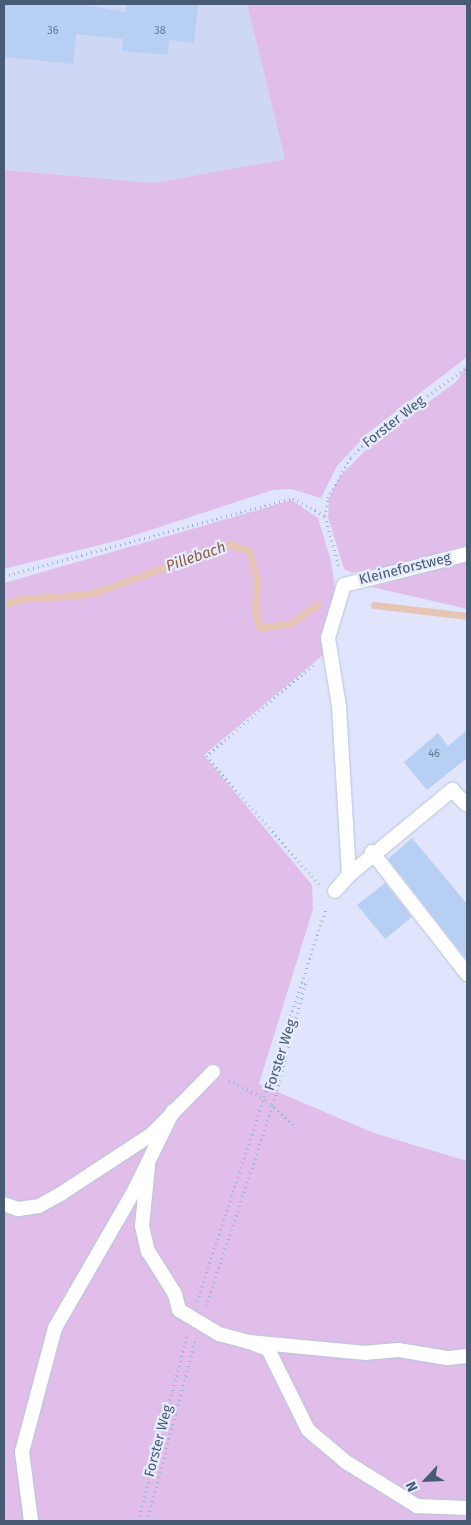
<!DOCTYPE html>
<style>
body{margin:0}
#map{position:relative;width:471px;height:1525px;overflow:hidden;background:#e0e5fd;font-family:"Fira Sans",sans-serif}
div>[style]{position:absolute}
.residential>*{inset:0;background:#ced8f4}
.green>*{inset:0;background:#e1beea}
.stream>*{height:7px;margin:-3.5px;padding:0 3.5px;transform-origin:3.5px;border-radius:3.5px;background:#e6c5b4}
.building>*{inset:0;background:#b7cff3}
.path>*{height:3px;margin-top:-1.5px;transform-origin:0;background:repeating-linear-gradient(90deg,#9ab4d7 0 1px,transparent 0 5px)}
.roads{filter:drop-shadow(0 0 1px #b9c5de) drop-shadow(0 0 1px #b9c5de)}
.lane>*{height:14px;margin:-7px;padding:0 7px;transform-origin:7px;border-radius:7px;background:#fff}
span{translate:-50% -50%;white-space:nowrap;text-align:center;line-height:1.15;-webkit-text-stroke:4.5px #e7ebff;paint-order:stroke}
.number-label{font-size:11px;color:#637894}
.number-label span{-webkit-text-stroke-width:0}
.street-label{font-size:14px;color:#475b74}
.water-label{font-size:15px;color:#8f5e42;font-style:italic}
.frame{position:absolute;inset:0;border:5px solid #475b74;pointer-events:none}
.north{position:absolute;left:401px;top:1455px;width:50px;height:50px;-webkit-text-stroke:4px #e7ebff;paint-order:stroke;rotate:245deg;font-size:14px;font-weight:700;line-height:20px;text-align:center;color:#475b74}
.north::after{content:'';display:block;margin:auto;width:18px;height:22px;background:#475b74;clip-path:polygon(50% 0,100% 100%,50% 72%,0 100%)}
</style>
<div id="map">
<div class="residential">
<i style="clip-path:polygon(4px 4px,247px 4px,286px 159px,154px 183px,4px 170px)"></i>
</div>
<div class="green">
<i style="clip-path:polygon(247px 4px,467px 4px,467px 357px,368px 433px,337px 466px,321px 498px,291px 489px,273px 490px,123px 539px,4px 569px,4px 170px,154px 183px,285px 159px)"></i>
<i style="clip-path:polygon(467px 364px,467px 546px,383px 568px,352px 573px,344px 569px,328px 517px,329px 498px,340px 476px,375px 441px,456px 382px)"></i>
<i style="clip-path:polygon(292px 500px,318px 518px,331px 561px,335px 590px,323px 655px,204px 755px,312px 885px,313px 909px,259px 1084px,374px 1133px,467px 1161px,467px 1521px,4px 1521px,4px 583px)"></i>
<i style="clip-path:polygon(467px 560px,467px 609px,372px 587px)"></i>
</div>
<div class="stream">
<i style="left:4px;top:605px;width:18px;rotate:-19deg"></i>
<i style="left:21px;top:599px;width:69px;rotate:-4.1deg"></i>
<i style="left:90px;top:594px;width:149px;rotate:-19.7deg"></i>
<i style="left:230px;top:544px;width:20px;rotate:20deg"></i>
<i style="left:249px;top:551px;width:30px;rotate:75deg"></i>
<i style="left:257px;top:580px;width:30px;rotate:94deg"></i>
<i style="left:255px;top:610px;width:19px;rotate:74deg"></i>
<i style="left:260px;top:628px;width:31px;rotate:-9deg"></i>
<i style="left:291px;top:623px;width:33px;rotate:-35deg"></i>
<i style="left:374px;top:605px;width:94px;rotate:6.7deg"></i>
</div>
<div class="building">
<i style="clip-path:polygon(4px 4px,80px 4px,126px 12px,127px 4px,198px 4px,194px 43px,169px 40px,168px 55px,122px 51px,123px 39px,76px 34px,73px 64px,4px 57px)"></i>
<i style="clip-path:polygon(467px 730px,467px 758px,427px 790px,404px 762px,438px 733px,448px 746px)"></i>
<i style="clip-path:polygon(412px 838px,467px 904px,467px 960px,388px 859px)"></i>
<i style="clip-path:polygon(385px 883px,412px 917px,385px 939px,357px 905px)"></i>
</div>
<div class="path">
<i style="left:325px;top:516px;width:18px;rotate:-81deg"></i>
<i style="left:328px;top:498px;width:47px;rotate:-60.7deg"></i>
<i style="left:351px;top:457px;width:28px;rotate:-45deg"></i>
<i style="left:371px;top:437px;width:119px;rotate:-36.1deg"></i>
<i style="left:4px;top:576px;width:299px;rotate:-15.1deg"></i>
<i style="left:293px;top:498px;width:37px;rotate:29deg"></i>
<i style="left:325px;top:516px;width:53px;rotate:74.6deg"></i>
<i style="left:313px;top:665px;width:140px;rotate:139.6deg"></i>
<i style="left:206px;top:756px;width:171px;rotate:48.6deg"></i>
<i style="left:229px;top:1080px;width:43px;rotate:27.8deg"></i>
<i style="left:267px;top:1100px;width:36px;rotate:44deg"></i>
<i style="left:197px;top:1301px;width:414px;rotate:-71.8deg"></i>
<i style="left:206px;top:1306px;width:212px;rotate:-71.6deg"></i>
<i style="left:273px;top:1105px;width:128px;rotate:-75.1deg"></i>
<i style="left:138px;top:1521px;width:191px;rotate:-75.2deg"></i>
<i style="left:147px;top:1521px;width:186px;rotate:-75.1deg"></i>
</div>
<div class="roads">
<div class="lane">
<i style="left:372px;top:852px;width:155px;rotate:52.1deg"></i>
<i style="left:349px;top:875px;width:134px;rotate:-39.5deg"></i>
<i style="left:452px;top:790px;width:21px;rotate:45deg"></i>
<i style="left:335px;top:891px;width:21px;rotate:-49deg"></i>
<i style="left:349px;top:875px;width:169px;rotate:-93.4deg"></i>
<i style="left:339px;top:706px;width:69px;rotate:-99.2deg"></i>
<i style="left:328px;top:638px;width:55px;rotate:-73.2deg"></i>
<i style="left:344px;top:585px;width:127px;rotate:-14.1deg"></i>
<i style="left:148px;top:1166px;width:60px;rotate:95.7deg"></i>
<i style="left:142px;top:1226px;width:26px;rotate:77deg"></i>
<i style="left:148px;top:1251px;width:51px;rotate:57.9deg"></i>
<i style="left:175px;top:1294px;width:16px;rotate:76deg"></i>
<i style="left:179px;top:1310px;width:47px;rotate:31deg"></i>
<i style="left:219px;top:1334px;width:31px;rotate:15deg"></i>
<i style="left:4px;top:1204px;width:15px;rotate:20deg"></i>
<i style="left:18px;top:1209px;width:21px;rotate:-8deg"></i>
<i style="left:39px;top:1206px;width:26px;rotate:-29deg"></i>
<i style="left:62px;top:1193px;width:108px;rotate:-33.2deg"></i>
<i style="left:152px;top:1134px;width:87px;rotate:-45.5deg"></i>
<i style="left:467px;top:1356px;width:20px;rotate:174deg"></i>
<i style="left:447px;top:1358px;width:50px;rotate:-170.7deg"></i>
<i style="left:398px;top:1350px;width:32px;rotate:175deg"></i>
<i style="left:366px;top:1353px;width:118px;rotate:-174.6deg"></i>
<i style="left:249px;top:1342px;width:20px;rotate:20deg"></i>
<i style="left:268px;top:1349px;width:90px;rotate:63.7deg"></i>
<i style="left:308px;top:1430px;width:50px;rotate:40.1deg"></i>
<i style="left:346px;top:1462px;width:84px;rotate:31.8deg"></i>
<i style="left:417px;top:1506px;width:50px;rotate:2.3deg"></i>
<i style="left:31px;top:1521px;width:70px;rotate:-97.4deg"></i>
<i style="left:22px;top:1452px;width:128px;rotate:-75.1deg"></i>
<i style="left:55px;top:1328px;width:158px;rotate:-60deg"></i>
<i style="left:134px;top:1191px;width:89px;rotate:-64deg"></i>
</div>
</div>
<div class="number-label">
<span style="left:53px;top:31px">36</span>
<span style="left:160px;top:31px">38</span>
<span style="left:434px;top:754px">46</span>
</div>
<div class="street-label">
<span style="left:394px;top:422px;rotate:-38deg">Forster Weg</span>
<span style="left:405px;top:569px;rotate:-14deg">Kleineforstweg</span>
<span style="left:281px;top:1055px;rotate:-72deg">Forster Weg</span>
<span style="left:159px;top:1441px;rotate:-75deg">Forster Weg</span>
</div>
<div class="water-label">
<span style="left:196px;top:557px;rotate:-19deg">Pillebach</span>
</div>
<div class="frame"></div>
<div class="north">N</div>
</div>
